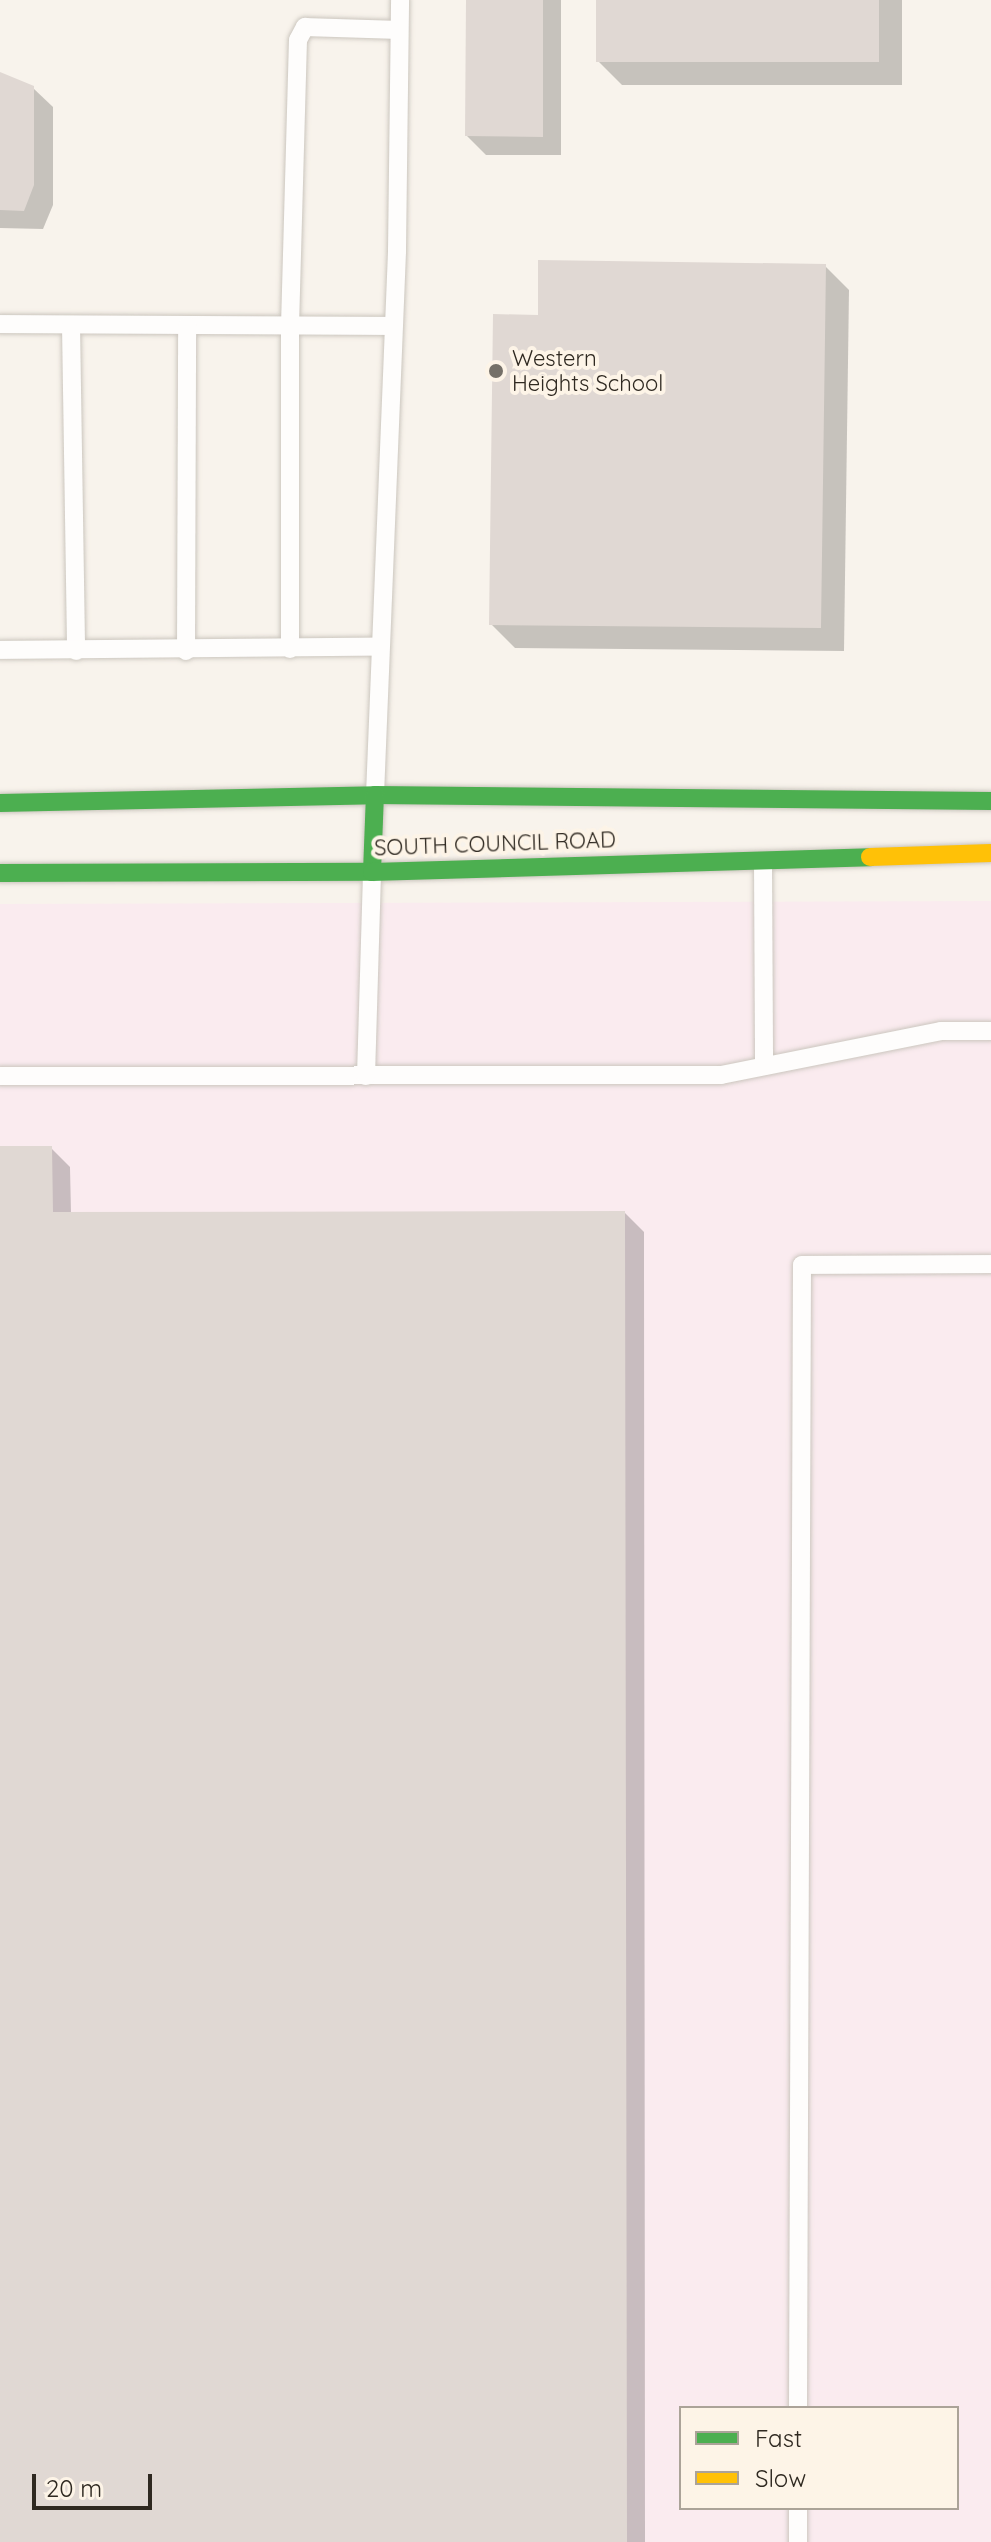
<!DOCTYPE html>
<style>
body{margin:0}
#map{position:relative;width:991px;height:2542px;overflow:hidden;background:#f8f3ec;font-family:Quicksand,sans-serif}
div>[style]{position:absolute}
.industrial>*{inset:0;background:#faebef}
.shadow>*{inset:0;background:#0003}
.building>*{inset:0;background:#e0d8d3}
.roads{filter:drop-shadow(0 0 2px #cbc6be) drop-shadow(0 0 2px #cbc6be)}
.lane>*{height:18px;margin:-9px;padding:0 9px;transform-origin:9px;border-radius:9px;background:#fefdfc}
.fast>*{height:18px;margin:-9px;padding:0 9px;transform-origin:9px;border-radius:9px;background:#4caf50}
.slow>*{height:18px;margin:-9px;padding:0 9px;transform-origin:9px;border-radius:9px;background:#ffc107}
.dots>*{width:22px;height:22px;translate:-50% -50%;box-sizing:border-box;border:4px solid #fdf4e7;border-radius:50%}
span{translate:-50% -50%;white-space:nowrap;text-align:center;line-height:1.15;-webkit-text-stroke:8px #fdf4e7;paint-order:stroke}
.poi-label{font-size:22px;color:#2f2921}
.left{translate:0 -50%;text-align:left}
.street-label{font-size:22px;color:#2f2921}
.legend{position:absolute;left:679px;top:2406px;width:280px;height:104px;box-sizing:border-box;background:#fdf4e7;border:2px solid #aba398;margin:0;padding:10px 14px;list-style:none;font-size:24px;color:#2f2921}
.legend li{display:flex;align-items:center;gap:16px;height:40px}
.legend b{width:40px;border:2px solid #aba398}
.scale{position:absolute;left:32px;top:2474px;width:120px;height:36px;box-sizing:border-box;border:4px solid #2f2921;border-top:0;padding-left:10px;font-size:24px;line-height:28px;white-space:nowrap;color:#2f2921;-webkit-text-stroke:6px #fdf4e7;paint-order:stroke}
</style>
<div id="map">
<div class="industrial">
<i style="clip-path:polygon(evenodd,991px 901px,991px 2542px,0 2542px,0 904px,991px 901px,681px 2408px,957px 2408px,957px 2508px,681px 2508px,681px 2408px)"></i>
</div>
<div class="shadow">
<i style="clip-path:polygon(468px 0,561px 0,561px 155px,486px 155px,467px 136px)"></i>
<i style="clip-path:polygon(598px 0,902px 0,902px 85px,622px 85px,598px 61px)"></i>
<i style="clip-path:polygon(0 74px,33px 88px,53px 107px,53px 205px,43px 229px,0 228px)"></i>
<i style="clip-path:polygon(825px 266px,849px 290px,844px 651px,515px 648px,491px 624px,540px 317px)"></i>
<i style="clip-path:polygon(0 1148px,51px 1148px,70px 1167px,71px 1214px,625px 1213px,644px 1232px,645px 2542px,0 2542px)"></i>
</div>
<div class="building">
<i style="clip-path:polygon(466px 0,543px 0,543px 137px,465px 136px)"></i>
<i style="clip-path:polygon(596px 0,879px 0,879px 62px,596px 62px)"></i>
<i style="clip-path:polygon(0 72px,34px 86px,34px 185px,24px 211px,0 210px)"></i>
<i style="clip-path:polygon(538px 260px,826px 264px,821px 628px,489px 625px,493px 314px,538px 315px)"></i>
<i style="clip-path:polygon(0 1146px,52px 1146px,53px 1212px,625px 1211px,627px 2542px,0 2542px)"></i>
</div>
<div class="roads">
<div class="lane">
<i style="left:0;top:324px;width:393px;rotate:0.3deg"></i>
<i style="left:71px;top:325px;width:326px;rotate:89.1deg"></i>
<i style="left:290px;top:649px;width:323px;rotate:-90deg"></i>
<i style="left:290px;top:326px;width:286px;rotate:-88.4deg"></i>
<i style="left:298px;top:40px;width:15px;rotate:-62deg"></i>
<i style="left:305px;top:27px;width:94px;rotate:1.8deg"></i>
<i style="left:0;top:650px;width:378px;rotate:-0.5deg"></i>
<i style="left:186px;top:651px;width:325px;rotate:-89.8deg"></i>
<i style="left:375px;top:795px;width:544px;rotate:-87.68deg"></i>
<i style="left:397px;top:251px;width:251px;rotate:-89.3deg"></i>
<i style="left:763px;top:861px;width:205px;rotate:89.7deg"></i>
<i style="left:0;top:1076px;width:721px;rotate:-0.08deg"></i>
<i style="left:721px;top:1075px;width:224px;rotate:-11.3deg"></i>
<i style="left:941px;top:1031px;width:50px"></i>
<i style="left:366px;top:1076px;width:204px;rotate:-88.3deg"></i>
<i style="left:798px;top:2408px;width:1143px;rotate:-89.8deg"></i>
<i style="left:802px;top:1265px;width:189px;rotate:-0.3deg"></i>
<i style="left:798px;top:2542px;width:34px;rotate:-90deg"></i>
</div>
<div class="fast">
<i style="left:0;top:803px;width:375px;rotate:-1.2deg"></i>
<i style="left:375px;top:795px;width:616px;rotate:0.56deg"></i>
<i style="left:372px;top:872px;width:77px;rotate:-87.8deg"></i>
<i style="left:0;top:873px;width:372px;rotate:-0.2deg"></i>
<i style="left:372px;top:872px;width:498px;rotate:-1.7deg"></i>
</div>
<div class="slow">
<i style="left:870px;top:857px;width:121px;rotate:-1.9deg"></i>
</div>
</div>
<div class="dots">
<i style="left:496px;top:371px;background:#757068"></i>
</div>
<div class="poi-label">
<span class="left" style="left:512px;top:371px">Western<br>Heights School</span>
</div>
<div class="street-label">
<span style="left:495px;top:844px;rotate:-2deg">SOUTH COUNCIL ROAD</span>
</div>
<ul class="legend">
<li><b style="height:10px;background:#4caf50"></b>Fast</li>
<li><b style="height:10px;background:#ffc107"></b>Slow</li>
</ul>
<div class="scale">20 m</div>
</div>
